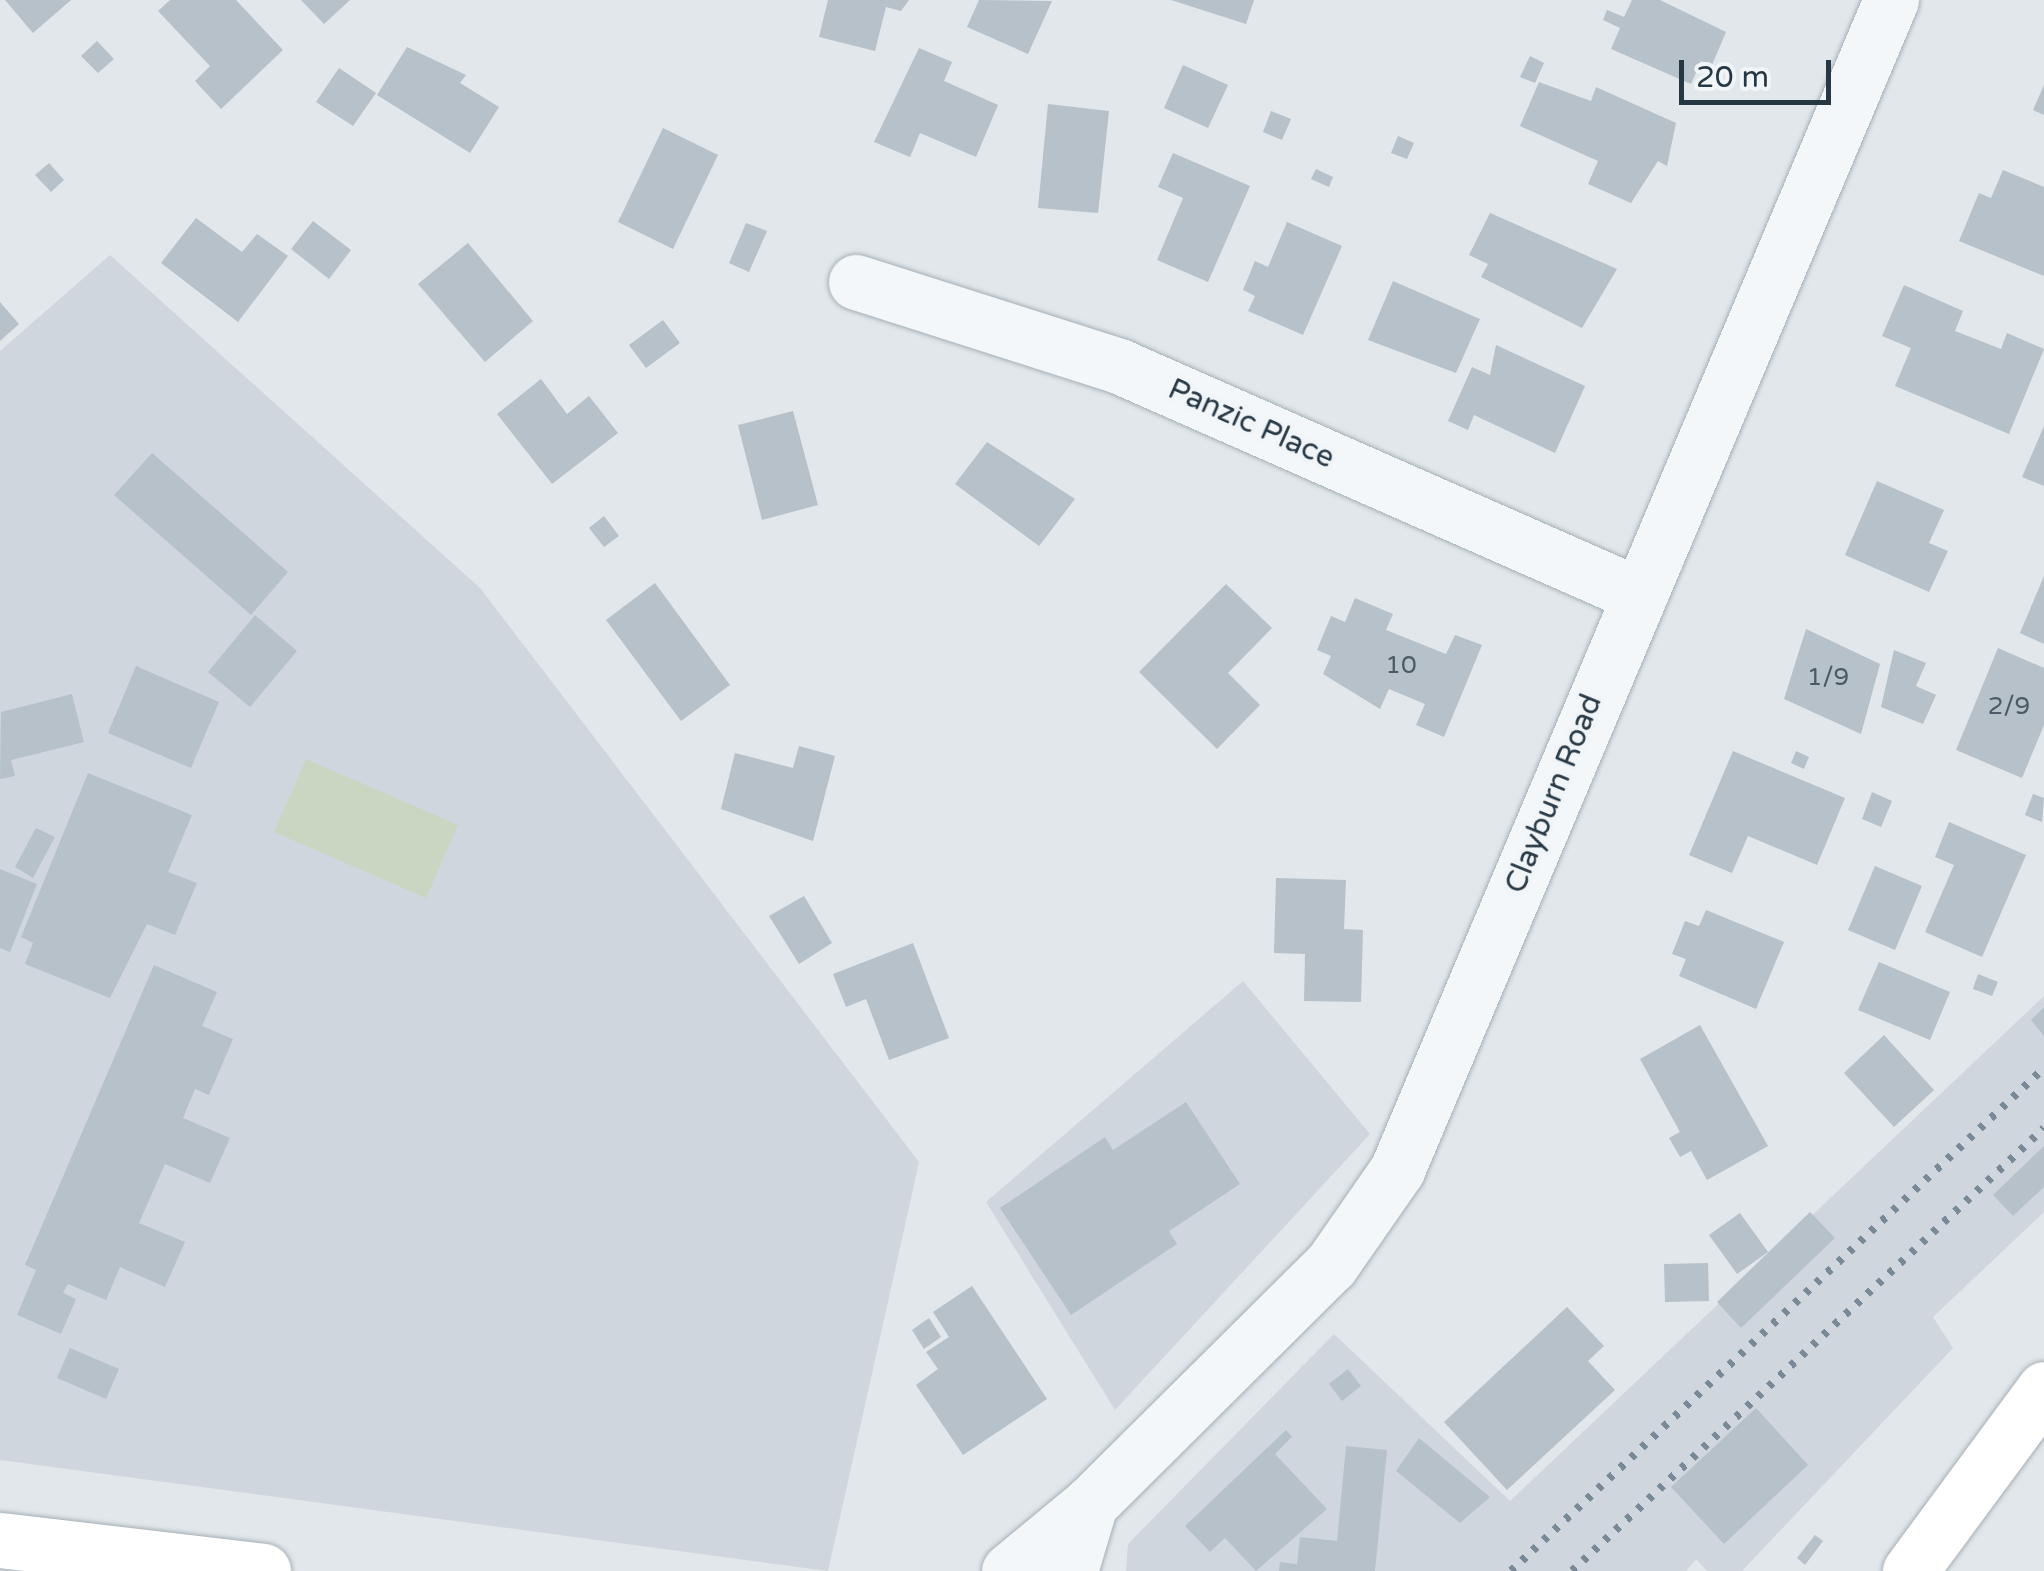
<!DOCTYPE html>
<style>
body{margin:0}
#map{position:relative;width:2044px;height:1571px;overflow:hidden;background:#e1e7eb;font-family:"Varela Round",sans-serif}
div>[style]{position:absolute}
.built>*{inset:0;background:#cfd6dd}
.green>*{inset:0;background:#cad6c1}
.building>*{inset:0;background:#b7c1c9}
.roads{filter:drop-shadow(0 0 2px #a5afb6) drop-shadow(0 0 2px #a5afb6)}
.minor>*{height:55px;margin:-27.5px;padding:0 27.5px;transform-origin:27.5px;border-radius:27.5px;background:#f4f7f9}
.major>*{height:55px;margin:-27.5px;padding:0 27.5px;transform-origin:27.5px;border-radius:27.5px;background:#fff}
.rail>*{height:8px;margin-top:-4px;transform-origin:0;background:repeating-linear-gradient(90deg,#798996 0 5px,transparent 0 15px)}
span{translate:-50% -50%;white-space:nowrap;text-align:center;line-height:1.15;-webkit-text-stroke:9px #f1f5f8;paint-order:stroke}
.number-label{font-size:25px;color:#4b5a66}
.number-label span{-webkit-text-stroke-width:0}
.street-label{font-size:30px;color:#273845}
.scale{position:absolute;left:1679px;top:60px;width:152px;height:45px;box-sizing:border-box;border:5px solid #273845;border-top:0;padding-left:12px;font-size:30px;line-height:35px;white-space:nowrap;color:#273845;-webkit-text-stroke:8px #f1f5f8;paint-order:stroke}
</style>
<div id="map">
<div class="built">
<i style="clip-path:polygon(110px 255px,480px 588px,919px 1162px,828px 1571px,0 1460px,0 351px)"></i>
<i style="clip-path:polygon(1243px 981px,1370px 1134px,1115px 1410px,986px 1202px)"></i>
<i style="clip-path:polygon(2044px 996px,2044px 1212px,1933px 1317px,1953px 1348px,1742px 1571px,1707px 1571px,1696px 1559px,1686px 1571px,1126px 1571px,1128px 1544px,1334px 1334px,1510px 1501px)"></i>
</div>
<div class="green">
<i style="clip-path:polygon(306px 759px,458px 825px,426px 898px,274px 832px)"></i>
</div>
<div class="building">
<i style="clip-path:polygon(5px 0,71px 0,33px 33px)"></i>
<i style="clip-path:polygon(170px 0,236px 0,283px 50px,221px 109px,195px 81px,210px 66px,158px 11px)"></i>
<i style="clip-path:polygon(301px 0,350px 0,324px 24px)"></i>
<i style="clip-path:polygon(828px 0,909px 0,901px 11px,886px 7px,875px 51px,819px 37px)"></i>
<i style="clip-path:polygon(979px 0,1052px 1px,1028px 54px,967px 27px)"></i>
<i style="clip-path:polygon(1171px 0,1254px 0,1246px 24px)"></i>
<i style="clip-path:polygon(1632px 0,1660px 0,1726px 32px,1712px 65px,1701px 61px,1691px 84px,1611px 49px,1620px 28px,1603px 20px,1607px 10px,1624px 17px)"></i>
<i style="clip-path:polygon(97px 41px,114px 59px,98px 73px,81px 56px)"></i>
<i style="clip-path:polygon(407px 47px,466px 75px,460px 83px,499px 107px,470px 153px,377px 95px)"></i>
<i style="clip-path:polygon(919px 48px,952px 62px,944px 81px,998px 105px,976px 157px,920px 133px,910px 157px,874px 142px)"></i>
<i style="clip-path:polygon(1530px 56px,1544px 63px,1535px 83px,1520px 77px)"></i>
<i style="clip-path:polygon(1183px 65px,1228px 85px,1208px 128px,1164px 108px)"></i>
<i style="clip-path:polygon(339px 68px,376px 93px,353px 126px,316px 102px)"></i>
<i style="clip-path:polygon(1539px 82px,1591px 101px,1596px 87px,1676px 123px,1667px 166px,1658px 161px,1631px 203px,1588px 184px,1598px 161px,1520px 126px)"></i>
<i style="clip-path:polygon(2044px 85px,2044px 115px,2033px 110px)"></i>
<i style="clip-path:polygon(1048px 104px,1109px 111px,1098px 213px,1038px 208px)"></i>
<i style="clip-path:polygon(1271px 111px,1291px 119px,1282px 140px,1263px 132px)"></i>
<i style="clip-path:polygon(663px 128px,718px 155px,673px 249px,618px 222px)"></i>
<i style="clip-path:polygon(1398px 136px,1414px 143px,1407px 159px,1391px 153px)"></i>
<i style="clip-path:polygon(1173px 153px,1250px 186px,1208px 282px,1157px 260px,1183px 198px,1158px 187px)"></i>
<i style="clip-path:polygon(49px 163px,64px 180px,51px 192px,35px 175px)"></i>
<i style="clip-path:polygon(1316px 169px,1333px 177px,1329px 187px,1311px 179px)"></i>
<i style="clip-path:polygon(2003px 170px,2044px 187px,2044px 276px,1959px 241px,1979px 193px,1991px 198px)"></i>
<i style="clip-path:polygon(1490px 213px,1617px 269px,1582px 328px,1481px 277px,1488px 264px,1469px 255px)"></i>
<i style="clip-path:polygon(196px 218px,242px 252px,257px 234px,288px 256px,238px 322px,161px 263px)"></i>
<i style="clip-path:polygon(313px 221px,351px 250px,329px 279px,291px 249px)"></i>
<i style="clip-path:polygon(1287px 222px,1342px 246px,1303px 335px,1248px 311px,1255px 296px,1243px 290px,1255px 261px,1268px 267px)"></i>
<i style="clip-path:polygon(746px 223px,767px 231px,749px 272px,729px 263px)"></i>
<i style="clip-path:polygon(468px 243px,533px 321px,485px 362px,418px 284px)"></i>
<i style="clip-path:polygon(1393px 281px,1480px 319px,1456px 373px,1368px 340px)"></i>
<i style="clip-path:polygon(1904px 285px,1963px 311px,1955px 331px,2001px 349px,2007px 333px,2044px 349px,2009px 434px,1895px 386px,1911px 348px,1882px 336px)"></i>
<i style="clip-path:polygon(0 302px,19px 324px,0 341px)"></i>
<i style="clip-path:polygon(663px 320px,680px 343px,646px 368px,629px 345px)"></i>
<i style="clip-path:polygon(1496px 345px,1585px 386px,1555px 453px,1474px 415px,1468px 430px,1448px 421px,1472px 367px,1490px 375px)"></i>
<i style="clip-path:polygon(541px 379px,567px 414px,589px 396px,618px 433px,552px 484px,497px 414px)"></i>
<i style="clip-path:polygon(793px 411px,818px 505px,762px 520px,738px 425px)"></i>
<i style="clip-path:polygon(2044px 426px,2044px 486px,2022px 477px)"></i>
<i style="clip-path:polygon(987px 442px,1075px 499px,1039px 546px,955px 484px)"></i>
<i style="clip-path:polygon(152px 453px,288px 572px,251px 615px,114px 495px)"></i>
<i style="clip-path:polygon(1877px 481px,1944px 510px,1929px 543px,1948px 551px,1929px 592px,1845px 555px)"></i>
<i style="clip-path:polygon(604px 516px,619px 536px,604px 547px,589px 528px)"></i>
<i style="clip-path:polygon(2044px 576px,2044px 644px,2020px 633px)"></i>
<i style="clip-path:polygon(655px 583px,730px 685px,681px 721px,606px 620px)"></i>
<i style="clip-path:polygon(1226px 584px,1272px 628px,1228px 673px,1260px 705px,1217px 749px,1139px 672px)"></i>
<i style="clip-path:polygon(1355px 598px,1393px 614px,1386px 630px,1446px 654px,1455px 635px,1482px 645px,1444px 737px,1416px 725px,1425px 704px,1389px 689px,1380px 709px,1323px 674px,1331px 656px,1317px 650px,1331px 616px,1345px 622px)"></i>
<i style="clip-path:polygon(255px 615px,297px 651px,250px 707px,208px 672px)"></i>
<i style="clip-path:polygon(1806px 629px,1880px 664px,1861px 734px,1784px 699px)"></i>
<i style="clip-path:polygon(1998px 648px,2044px 668px,2044px 725px,2022px 778px,1956px 750px)"></i>
<i style="clip-path:polygon(1894px 650px,1926px 663px,1916px 686px,1936px 695px,1923px 724px,1881px 707px)"></i>
<i style="clip-path:polygon(136px 666px,219px 702px,191px 768px,108px 733px)"></i>
<i style="clip-path:polygon(72px 694px,84px 742px,11px 760px,15px 776px,0 779px,1px 712px)"></i>
<i style="clip-path:polygon(799px 746px,835px 756px,813px 841px,721px 809px,735px 753px,793px 768px)"></i>
<i style="clip-path:polygon(1733px 751px,1845px 798px,1817px 865px,1748px 836px,1732px 873px,1689px 855px)"></i>
<i style="clip-path:polygon(1796px 751px,1809px 757px,1804px 769px,1791px 763px)"></i>
<i style="clip-path:polygon(88px 773px,192px 815px,168px 872px,197px 883px,175px 935px,147px 924px,110px 998px,25px 964px,33px 943px,21px 937px)"></i>
<i style="clip-path:polygon(1872px 792px,1892px 801px,1881px 827px,1862px 819px)"></i>
<i style="clip-path:polygon(2033px 794px,2044px 798px,2042px 822px,2025px 815px)"></i>
<i style="clip-path:polygon(1949px 822px,2026px 855px,1982px 957px,1925px 932px,1954px 865px,1935px 857px)"></i>
<i style="clip-path:polygon(36px 828px,55px 837px,33px 878px,15px 867px)"></i>
<i style="clip-path:polygon(1875px 866px,1922px 886px,1895px 950px,1848px 930px)"></i>
<i style="clip-path:polygon(0 869px,37px 884px,10px 952px,0 948px)"></i>
<i style="clip-path:polygon(1276px 878px,1346px 880px,1344px 929px,1363px 930px,1361px 1002px,1304px 1001px,1305px 954px,1274px 953px)"></i>
<i style="clip-path:polygon(804px 896px,832px 943px,799px 964px,769px 916px)"></i>
<i style="clip-path:polygon(1706px 910px,1784px 942px,1756px 1009px,1679px 976px,1686px 959px,1672px 954px,1685px 921px,1699px 926px)"></i>
<i style="clip-path:polygon(913px 943px,949px 1038px,889px 1060px,866px 999px,846px 1007px,833px 974px)"></i>
<i style="clip-path:polygon(1879px 962px,1950px 992px,1930px 1040px,1858px 1010px)"></i>
<i style="clip-path:polygon(154px 965px,217px 992px,202px 1026px,233px 1039px,209px 1095px,195px 1089px,183px 1118px,230px 1138px,210px 1183px,165px 1164px,139px 1223px,185px 1242px,165px 1287px,120px 1267px,106px 1300px,68px 1284px,63px 1293px,76px 1299px,61px 1334px,17px 1315px,36px 1270px,25px 1265px)"></i>
<i style="clip-path:polygon(1978px 974px,1998px 982px,1992px 996px,1973px 989px)"></i>
<i style="clip-path:polygon(2044px 1007px,2044px 1036px,2031px 1020px)"></i>
<i style="clip-path:polygon(1700px 1025px,1768px 1146px,1707px 1180px,1691px 1151px,1680px 1157px,1669px 1138px,1680px 1132px,1640px 1059px)"></i>
<i style="clip-path:polygon(1884px 1035px,1934px 1090px,1894px 1127px,1844px 1073px)"></i>
<i style="clip-path:polygon(1186px 1102px,1240px 1184px,1169px 1231px,1177px 1244px,1071px 1315px,1000px 1208px,1105px 1137px,1113px 1150px)"></i>
<i style="clip-path:polygon(2044px 1146px,2044px 1187px,2013px 1216px,1993px 1195px)"></i>
<i style="clip-path:polygon(1810px 1212px,1835px 1238px,1741px 1328px,1717px 1302px)"></i>
<i style="clip-path:polygon(1740px 1213px,1768px 1252px,1737px 1274px,1709px 1235px)"></i>
<i style="clip-path:polygon(1708px 1263px,1709px 1301px,1665px 1302px,1664px 1264px)"></i>
<i style="clip-path:polygon(972px 1286px,1047px 1399px,963px 1455px,916px 1385px,938px 1369px,926px 1352px,949px 1337px,933px 1312px)"></i>
<i style="clip-path:polygon(1567px 1307px,1604px 1346px,1588px 1361px,1615px 1390px,1507px 1490px,1444px 1422px)"></i>
<i style="clip-path:polygon(929px 1318px,941px 1337px,924px 1349px,912px 1330px)"></i>
<i style="clip-path:polygon(70px 1348px,119px 1369px,106px 1399px,57px 1378px)"></i>
<i style="clip-path:polygon(1348px 1369px,1361px 1386px,1342px 1401px,1329px 1384px)"></i>
<i style="clip-path:polygon(1756px 1408px,1808px 1465px,1724px 1544px,1671px 1487px)"></i>
<i style="clip-path:polygon(1286px 1430px,1292px 1437px,1275px 1454px,1327px 1509px,1256px 1571px,1225px 1538px,1210px 1552px,1185px 1526px)"></i>
<i style="clip-path:polygon(1419px 1438px,1490px 1497px,1460px 1523px,1396px 1471px)"></i>
<i style="clip-path:polygon(1346px 1446px,1387px 1450px,1375px 1571px,1279px 1571px,1280px 1562px,1297px 1564px,1300px 1537px,1337px 1541px)"></i>
<i style="clip-path:polygon(1815px 1535px,1823px 1541px,1805px 1565px,1797px 1558px)"></i>
</div>
<div class="roads">
<div class="minor">
<i style="left:856px;top:282px;width:276px;rotate:17.7deg"></i>
<i style="left:1119px;top:366px;width:566px;rotate:23.76deg"></i>
<i style="left:1009px;top:1571px;width:105px;rotate:-39.6deg"></i>
<i style="left:1090px;top:1504px;width:339px;rotate:-44.8deg"></i>
<i style="left:1331px;top:1265px;width:116px;rotate:-55.2deg"></i>
<i style="left:1397px;top:1170px;width:1270px;rotate:-67.11deg"></i>
<i style="left:1070px;top:1571px;width:70px;rotate:-73.4deg"></i>
</div>
<div class="major">
<i style="left:0;top:1540px;width:265px;rotate:6.7deg"></i>
<i style="left:1910px;top:1571px;width:226px;rotate:-53.6deg"></i>
</div>
</div>
<div class="rail">
<i style="left:1511px;top:1571px;width:733px;rotate:-43.34deg"></i>
<i style="left:1572px;top:1571px;width:647px;rotate:-43.18deg"></i>
</div>
<div class="number-label">
<span style="left:1401px;top:665px">10</span>
<span style="left:1828px;top:677px">1/9</span>
<span style="left:2009px;top:706px">2/9</span>
</div>
<div class="street-label">
<span style="left:1251px;top:424px;rotate:24deg">Panzic Place</span>
<span style="left:1554px;top:794px;rotate:-68deg">Clayburn Road</span>
</div>
<div class="scale">20 m</div>
</div>
